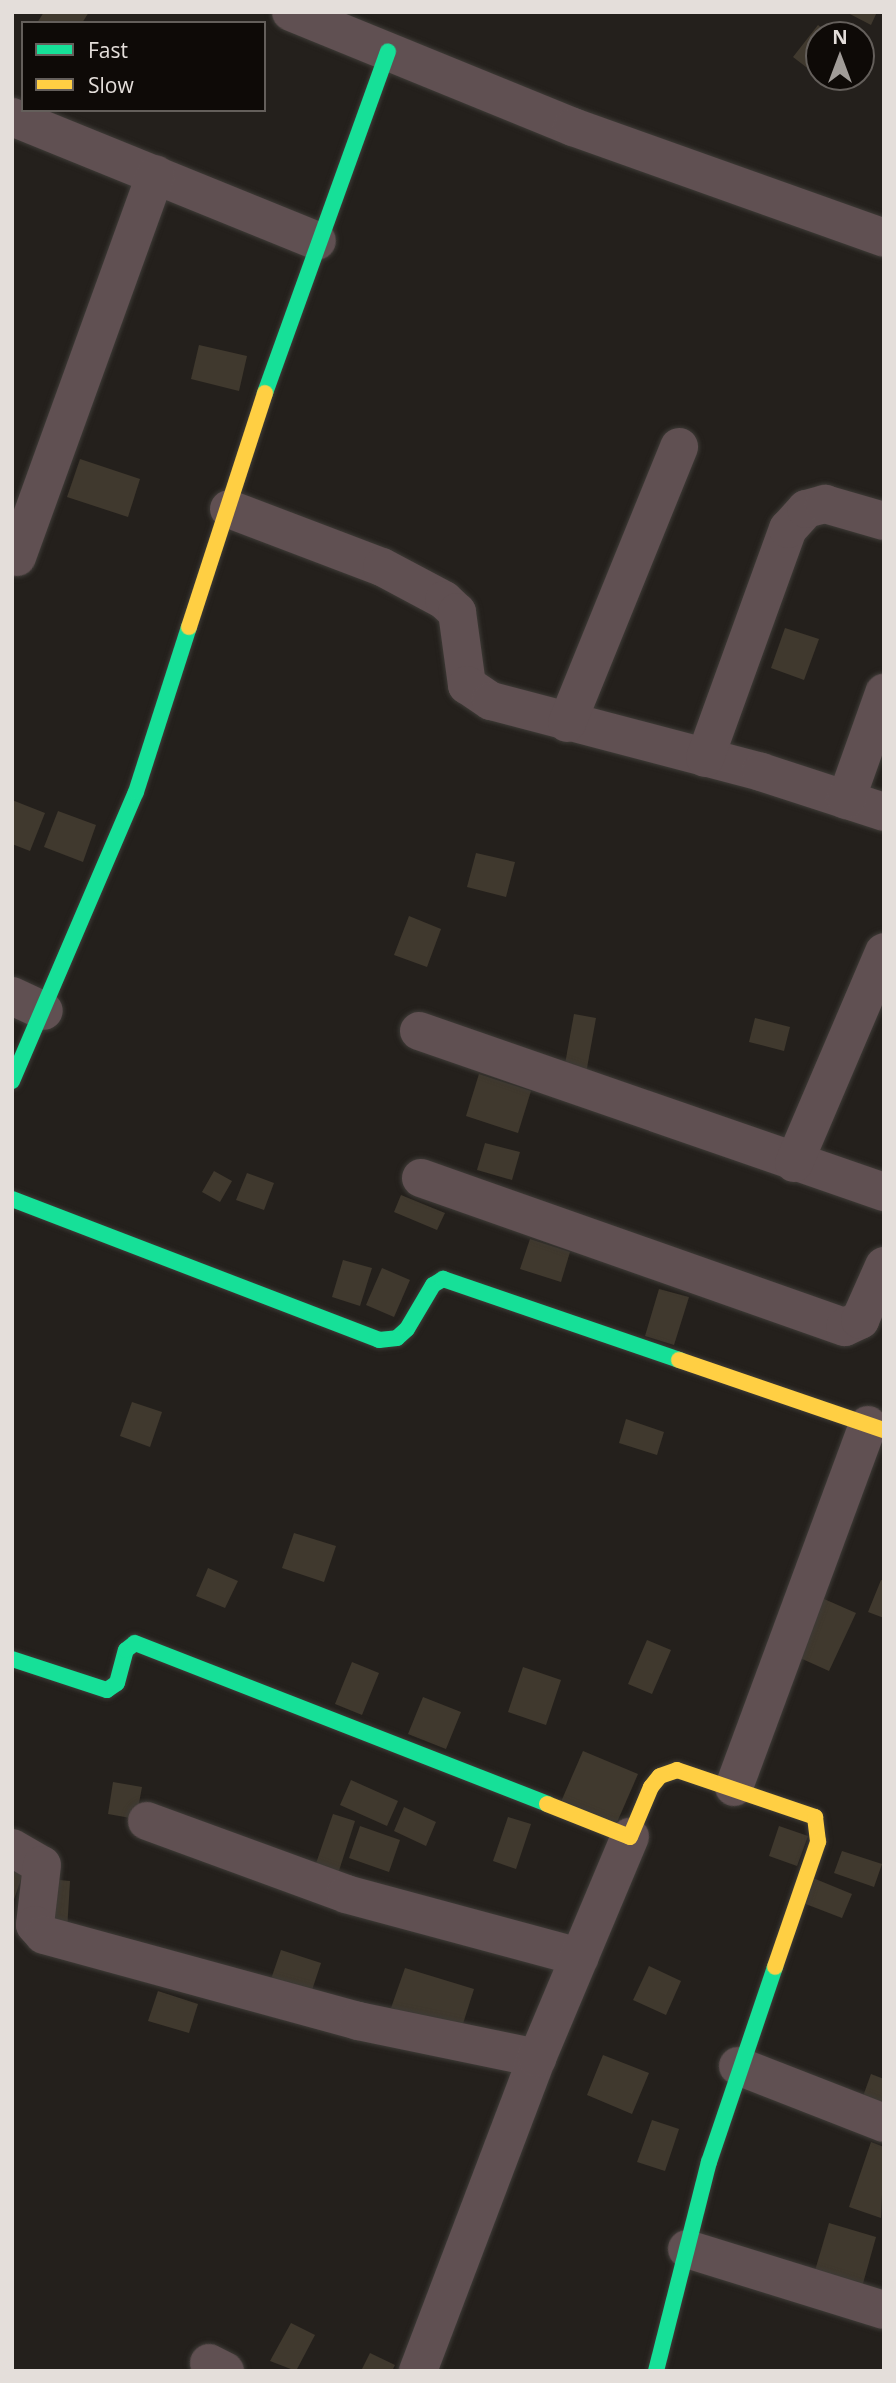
<!DOCTYPE html>
<style>
body{margin:0}
#map{position:relative;width:896px;height:2383px;overflow:hidden;background:#24201c;font-family:"Open Sans",sans-serif}
div>[style]{position:absolute}
.building>*{inset:0;background:#40392e}
.roads{filter:drop-shadow(0 0 2px #3e3b37) drop-shadow(0 0 2px #3e3b37)}
.street>*{height:38px;margin:-19px;padding:0 19px;transform-origin:19px;border-radius:19px;background:#605052}
.fast>*{height:16px;margin:-8px;padding:0 8px;transform-origin:8px;border-radius:8px;background:#16e098}
.slow>*{height:16px;margin:-8px;padding:0 8px;transform-origin:8px;border-radius:8px;background:#ffcf43}
span{translate:-50% -50%;white-space:nowrap;text-align:center;line-height:1.15;-webkit-text-stroke:6px #0e0a07;paint-order:stroke}
.frame{position:absolute;inset:0;border:14px solid #e4deda;pointer-events:none}
.legend{position:absolute;left:21px;top:21px;width:245px;height:91px;box-sizing:border-box;background:#0e0a07;border:2px solid #645f5b;margin:0;padding:9px 12px;list-style:none;font-size:21px;color:#e4deda}
.legend li{display:flex;align-items:center;gap:14px;height:35px}
.legend b{width:35px;border:2px solid #645f5b}
.north{position:absolute;left:805px;top:21px;width:70px;height:70px;box-sizing:border-box;background:#0e0a07;border:2px solid #645f5b;border-radius:50%;rotate:0deg;font-size:19px;font-weight:700;line-height:28px;text-align:center;color:#e4deda}
.north::after{content:'';display:block;margin:auto;width:24px;height:32px;background:#a19c98;clip-path:polygon(50% 0,100% 100%,50% 72%,0 100%)}
</style>
<div id="map">
<div class="building">
<i style="clip-path:polygon(44px 12px,89px 12px,82px 23px,37px 23px)"></i>
<i style="clip-path:polygon(846px 12px,877px 12px,871px 25px)"></i>
<i style="clip-path:polygon(818px 25px,831px 35px,819px 35px,819px 77px,793px 57px)"></i>
<i style="clip-path:polygon(199px 345px,247px 356px,239px 391px,191px 379px)"></i>
<i style="clip-path:polygon(80px 459px,140px 479px,128px 517px,67px 497px)"></i>
<i style="clip-path:polygon(785px 628px,819px 639px,804px 680px,771px 668px)"></i>
<i style="clip-path:polygon(12px 800px,45px 813px,30px 851px,12px 844px)"></i>
<i style="clip-path:polygon(58px 811px,96px 825px,83px 862px,44px 847px)"></i>
<i style="clip-path:polygon(476px 853px,515px 862px,506px 897px,467px 887px)"></i>
<i style="clip-path:polygon(409px 916px,441px 929px,427px 967px,394px 955px)"></i>
<i style="clip-path:polygon(574px 1014px,596px 1018px,585px 1079px,563px 1075px)"></i>
<i style="clip-path:polygon(755px 1018px,790px 1027px,784px 1051px,749px 1042px)"></i>
<i style="clip-path:polygon(479px 1074px,531px 1091px,518px 1133px,466px 1116px)"></i>
<i style="clip-path:polygon(485px 1143px,520px 1152px,512px 1180px,477px 1170px)"></i>
<i style="clip-path:polygon(214px 1171px,232px 1181px,220px 1202px,202px 1192px)"></i>
<i style="clip-path:polygon(247px 1173px,274px 1183px,264px 1210px,236px 1200px)"></i>
<i style="clip-path:polygon(401px 1195px,445px 1213px,437px 1230px,394px 1212px)"></i>
<i style="clip-path:polygon(530px 1239px,570px 1252px,561px 1282px,520px 1269px)"></i>
<i style="clip-path:polygon(343px 1260px,372px 1268px,360px 1306px,332px 1297px)"></i>
<i style="clip-path:polygon(382px 1268px,410px 1280px,394px 1317px,366px 1305px)"></i>
<i style="clip-path:polygon(659px 1289px,689px 1297px,674px 1345px,645px 1336px)"></i>
<i style="clip-path:polygon(132px 1402px,162px 1412px,150px 1447px,120px 1436px)"></i>
<i style="clip-path:polygon(626px 1419px,664px 1432px,657px 1455px,619px 1443px)"></i>
<i style="clip-path:polygon(294px 1533px,336px 1546px,324px 1582px,282px 1568px)"></i>
<i style="clip-path:polygon(208px 1568px,238px 1581px,225px 1608px,196px 1596px)"></i>
<i style="clip-path:polygon(881px 1580px,884px 1581px,884px 1618px,868px 1612px)"></i>
<i style="clip-path:polygon(815px 1595px,856px 1613px,829px 1671px,789px 1653px)"></i>
<i style="clip-path:polygon(647px 1640px,671px 1650px,652px 1694px,628px 1684px)"></i>
<i style="clip-path:polygon(352px 1662px,379px 1673px,362px 1715px,335px 1704px)"></i>
<i style="clip-path:polygon(523px 1667px,561px 1680px,546px 1725px,508px 1712px)"></i>
<i style="clip-path:polygon(423px 1697px,461px 1712px,446px 1749px,408px 1734px)"></i>
<i style="clip-path:polygon(583px 1751px,638px 1774px,615px 1827px,560px 1804px)"></i>
<i style="clip-path:polygon(351px 1780px,398px 1801px,387px 1826px,340px 1805px)"></i>
<i style="clip-path:polygon(113px 1782px,142px 1787px,136px 1819px,108px 1814px)"></i>
<i style="clip-path:polygon(404px 1807px,436px 1822px,426px 1846px,394px 1831px)"></i>
<i style="clip-path:polygon(333px 1814px,355px 1821px,335px 1883px,312px 1875px)"></i>
<i style="clip-path:polygon(508px 1817px,531px 1824px,516px 1869px,493px 1861px)"></i>
<i style="clip-path:polygon(360px 1826px,400px 1840px,389px 1872px,349px 1858px)"></i>
<i style="clip-path:polygon(779px 1826px,808px 1836px,797px 1866px,769px 1856px)"></i>
<i style="clip-path:polygon(842px 1851px,882px 1864px,874px 1887px,834px 1873px)"></i>
<i style="clip-path:polygon(12px 1871px,23px 1874px,13px 1902px,12px 1902px)"></i>
<i style="clip-path:polygon(813px 1878px,852px 1894px,842px 1918px,803px 1903px)"></i>
<i style="clip-path:polygon(49px 1879px,70px 1881px,67px 1931px,46px 1930px)"></i>
<i style="clip-path:polygon(281px 1950px,321px 1963px,311px 1993px,271px 1979px)"></i>
<i style="clip-path:polygon(649px 1966px,681px 1981px,666px 2015px,633px 2000px)"></i>
<i style="clip-path:polygon(405px 1968px,474px 1989px,461px 2030px,391px 2008px)"></i>
<i style="clip-path:polygon(158px 1991px,198px 2004px,189px 2033px,148px 2021px)"></i>
<i style="clip-path:polygon(603px 2055px,649px 2073px,632px 2114px,587px 2095px)"></i>
<i style="clip-path:polygon(871px 2074px,884px 2079px,884px 2107px,862px 2099px)"></i>
<i style="clip-path:polygon(652px 2120px,679px 2129px,665px 2171px,637px 2162px)"></i>
<i style="clip-path:polygon(871px 2142px,884px 2147px,881px 2218px,849px 2207px)"></i>
<i style="clip-path:polygon(829px 2223px,876px 2237px,862px 2287px,814px 2274px)"></i>
<i style="clip-path:polygon(291px 2323px,315px 2335px,296px 2371px,270px 2361px)"></i>
<i style="clip-path:polygon(370px 2353px,395px 2365px,392px 2371px,361px 2371px)"></i>
</div>
<div class="roads">
<div class="street">
<i style="left:291px;top:12px;width:305px;rotate:22.2deg"></i>
<i style="left:573px;top:127px;width:330px;rotate:19.6deg"></i>
<i style="left:12px;top:117px;width:329px;rotate:22.1deg"></i>
<i style="left:229px;top:509px;width:164px;rotate:20.8deg"></i>
<i style="left:382px;top:567px;width:70px;rotate:28deg"></i>
<i style="left:444px;top:600px;width:18px;rotate:43deg"></i>
<i style="left:457px;top:612px;width:74px;rotate:82.2deg"></i>
<i style="left:467px;top:685px;width:29px;rotate:34deg"></i>
<i style="left:491px;top:701px;width:279px;rotate:14.7deg"></i>
<i style="left:761px;top:772px;width:129px;rotate:18deg"></i>
<i style="left:17px;top:557px;width:407px;rotate:-70.1deg"></i>
<i style="left:567px;top:723px;width:298px;rotate:-67.9deg"></i>
<i style="left:705px;top:758px;width:244px;rotate:-70.1deg"></i>
<i style="left:788px;top:529px;width:27px;rotate:-48deg"></i>
<i style="left:806px;top:509px;width:20px;rotate:-15deg"></i>
<i style="left:825px;top:504px;width:61px;rotate:16.1deg"></i>
<i style="left:846px;top:800px;width:114px;rotate:-70.4deg"></i>
<i style="left:12px;top:996px;width:35px;rotate:25deg"></i>
<i style="left:419px;top:1031px;width:492px;rotate:19.1deg"></i>
<i style="left:794px;top:1163px;width:229px;rotate:-66.9deg"></i>
<i style="left:421px;top:1178px;width:449px;rotate:19.4deg"></i>
<i style="left:845px;top:1327px;width:17px;rotate:-25deg"></i>
<i style="left:860px;top:1320px;width:59px;rotate:-66deg"></i>
<i style="left:734px;top:1787px;width:386px;rotate:-69.7deg"></i>
<i style="left:147px;top:1821px;width:212px;rotate:20.1deg"></i>
<i style="left:346px;top:1894px;width:242px;rotate:15.1deg"></i>
<i style="left:12px;top:1848px;width:34px;rotate:30deg"></i>
<i style="left:42px;top:1865px;width:60px;rotate:96.7deg"></i>
<i style="left:35px;top:1925px;width:13px;rotate:48deg"></i>
<i style="left:44px;top:1935px;width:326px;rotate:15.3deg"></i>
<i style="left:358px;top:2021px;width:183px;rotate:11.7deg"></i>
<i style="left:738px;top:2066px;width:157px;rotate:21.3deg"></i>
<i style="left:687px;top:2249px;width:206px;rotate:17.2deg"></i>
<i style="left:209px;top:2363px;width:18px;rotate:27deg"></i>
<i style="left:418px;top:2371px;width:335px;rotate:-69.2deg"></i>
<i style="left:537px;top:2058px;width:240px;rotate:-67.2deg"></i>
</div>
<div class="fast">
<i style="left:265px;top:393px;width:363px;rotate:-70.2deg"></i>
<i style="left:12px;top:1081px;width:314px;rotate:-66.8deg"></i>
<i style="left:136px;top:792px;width:173px;rotate:-72.2deg"></i>
<i style="left:12px;top:1199px;width:393px;rotate:21deg"></i>
<i style="left:379px;top:1340px;width:18px;rotate:-6deg"></i>
<i style="left:397px;top:1338px;width:13px;rotate:-42deg"></i>
<i style="left:407px;top:1329px;width:51px;rotate:-59.4deg"></i>
<i style="left:433px;top:1285px;width:12px;rotate:-31deg"></i>
<i style="left:443px;top:1279px;width:250px;rotate:18.9deg"></i>
<i style="left:12px;top:1659px;width:100px;rotate:18.1deg"></i>
<i style="left:107px;top:1690px;width:12px;rotate:-35deg"></i>
<i style="left:117px;top:1683px;width:34px;rotate:-75deg"></i>
<i style="left:126px;top:1650px;width:11px;rotate:-38deg"></i>
<i style="left:135px;top:1643px;width:442px;rotate:21.3deg"></i>
<i style="left:656px;top:2371px;width:216px;rotate:-75.8deg"></i>
<i style="left:709px;top:2162px;width:206px;rotate:-71.3deg"></i>
</div>
<div class="slow">
<i style="left:189px;top:627px;width:246px;rotate:-72deg"></i>
<i style="left:679px;top:1360px;width:217px;rotate:18.9deg"></i>
<i style="left:547px;top:1804px;width:89px;rotate:21.7deg"></i>
<i style="left:630px;top:1837px;width:54px;rotate:-67.2deg"></i>
<i style="left:651px;top:1787px;width:14px;rotate:-51deg"></i>
<i style="left:660px;top:1776px;width:18px;rotate:-19deg"></i>
<i style="left:677px;top:1770px;width:146px;rotate:18.8deg"></i>
<i style="left:815px;top:1817px;width:25px;rotate:83deg"></i>
<i style="left:818px;top:1842px;width:132px;rotate:109deg"></i>
</div>
</div>
<div class="frame"></div>
<ul class="legend">
<li><b style="height:9px;background:#16e098"></b>Fast</li>
<li><b style="height:9px;background:#ffcf43"></b>Slow</li>
</ul>
<div class="north">N</div>
</div>
